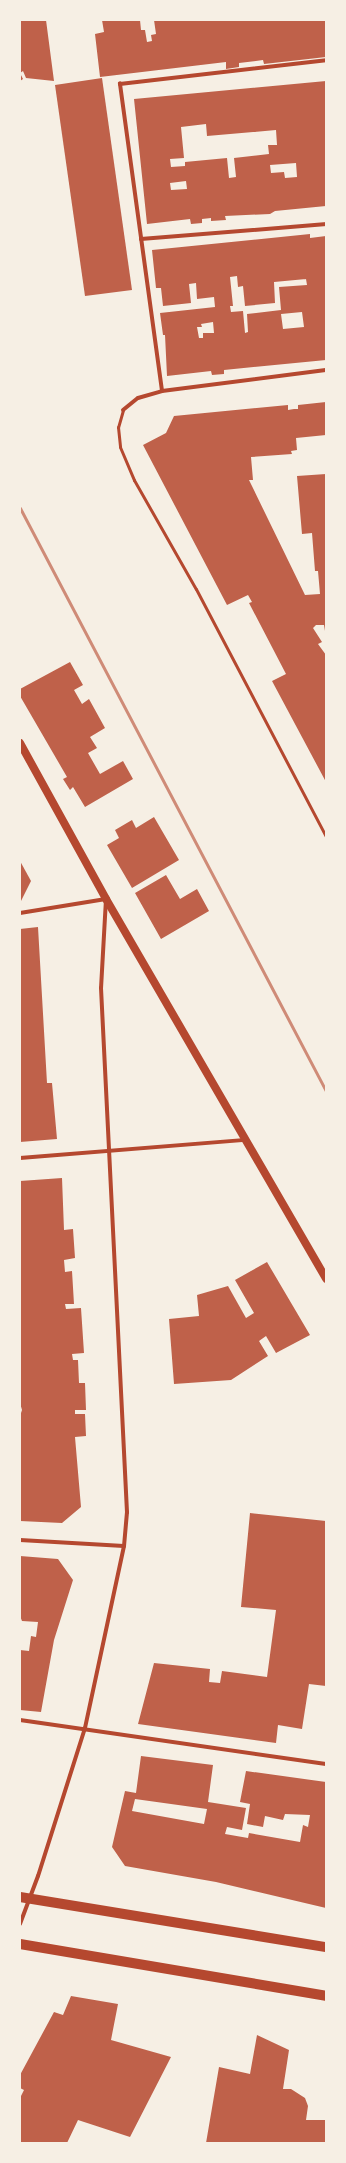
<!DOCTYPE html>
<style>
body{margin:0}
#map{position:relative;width:346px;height:2163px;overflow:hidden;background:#f6efe4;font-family:Lato,sans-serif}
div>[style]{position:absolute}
.building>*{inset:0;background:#bf614a}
.service>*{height:3px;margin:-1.5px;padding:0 1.5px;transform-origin:1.5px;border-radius:1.5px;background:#b5482f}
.pedestrian>*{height:3.5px;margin:-1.75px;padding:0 1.75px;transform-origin:1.75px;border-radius:1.75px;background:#b5482f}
.minor>*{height:4px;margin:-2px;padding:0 2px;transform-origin:2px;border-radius:2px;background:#b5482f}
.secondary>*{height:8px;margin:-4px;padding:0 4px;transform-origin:4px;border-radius:4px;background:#b5482f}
.primary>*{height:10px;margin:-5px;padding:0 5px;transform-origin:5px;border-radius:5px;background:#b5482f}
.rail>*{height:3px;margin:-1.5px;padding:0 1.5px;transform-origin:1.5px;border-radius:1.5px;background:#cf8b77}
span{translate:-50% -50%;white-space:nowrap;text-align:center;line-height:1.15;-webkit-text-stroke:3px #f6efe4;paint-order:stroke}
.frame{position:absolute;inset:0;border:21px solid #f6efe4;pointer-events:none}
</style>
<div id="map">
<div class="building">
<i style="clip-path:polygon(20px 20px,46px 20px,54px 81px,26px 78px,23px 71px,20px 73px,23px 79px,20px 81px)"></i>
<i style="clip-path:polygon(102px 20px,140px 20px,141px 30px,145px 30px,147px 42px,152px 41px,151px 35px,156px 34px,154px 20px,325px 20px,326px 57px,264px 64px,263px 60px,239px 63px,239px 67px,226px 69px,226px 62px,100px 77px,95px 34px,104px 32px)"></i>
<i style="clip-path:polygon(102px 78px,132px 290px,85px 296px,55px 85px)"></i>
<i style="clip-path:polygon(evenodd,326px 81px,326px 206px,275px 211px,270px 214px,225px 216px,226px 220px,211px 221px,211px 218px,202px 219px,202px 223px,191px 224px,190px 219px,147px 224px,134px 99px,326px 81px,206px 124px,207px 136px,276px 130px,277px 145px,268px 145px,269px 154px,234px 158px,236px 177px,229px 178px,227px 158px,185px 162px,185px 166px,171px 167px,170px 159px,184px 158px,181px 127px,206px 124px,326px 81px,296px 163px,297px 177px,285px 178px,284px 172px,271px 173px,270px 165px,296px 163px,326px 81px,186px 181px,187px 189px,171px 190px,170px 183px,186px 181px)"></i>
<i style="clip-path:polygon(evenodd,310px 234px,310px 238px,326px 236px,326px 360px,224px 370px,224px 374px,212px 375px,211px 371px,167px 376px,165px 335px,163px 335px,160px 313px,215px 307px,214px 297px,197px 299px,196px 283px,189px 284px,191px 303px,163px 306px,161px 288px,156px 288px,152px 250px,310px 234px,237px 276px,238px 287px,243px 286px,245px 306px,275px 303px,274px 282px,306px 279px,307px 285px,279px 287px,281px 310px,247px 314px,248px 332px,245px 333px,243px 311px,231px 312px,230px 306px,233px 306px,230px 277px,237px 276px,310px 234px,302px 312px,304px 327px,283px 329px,281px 314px,302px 312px,310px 234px,213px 322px,214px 333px,203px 333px,203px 338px,199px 338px,197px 327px,202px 327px,201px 324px,213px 322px)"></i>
<i style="clip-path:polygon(326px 402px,326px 435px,296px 438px,297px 450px,291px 451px,292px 454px,251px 457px,253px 480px,249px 480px,305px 595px,320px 594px,318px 571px,315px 571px,312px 533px,302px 534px,297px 476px,326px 474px,326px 637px,324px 625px,316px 625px,313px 628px,322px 642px,318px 644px,326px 655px,326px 782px,272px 681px,286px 674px,249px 603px,252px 602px,248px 595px,227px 605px,143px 445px,166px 433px,174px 416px,288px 405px,288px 410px,294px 409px,298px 409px,298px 405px)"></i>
<i style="clip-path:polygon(70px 662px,83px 685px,74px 690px,82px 704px,89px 699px,105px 728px,90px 737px,97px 748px,88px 753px,100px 774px,123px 761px,133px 779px,85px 807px,73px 787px,70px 790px,63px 779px,67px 777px,20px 696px,20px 689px)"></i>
<i style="clip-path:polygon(154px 817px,179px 860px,132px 888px,107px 845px,119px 838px,115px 830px,132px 820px,136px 828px)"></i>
<i style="clip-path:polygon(20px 861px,31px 881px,20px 903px)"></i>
<i style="clip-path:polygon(166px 875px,180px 899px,197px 889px,209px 911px,161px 939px,135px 893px)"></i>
<i style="clip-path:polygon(38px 927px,47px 1083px,52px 1083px,57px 1139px,20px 1142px,20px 929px)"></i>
<i style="clip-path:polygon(62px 1178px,64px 1230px,73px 1229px,75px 1258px,64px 1260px,65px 1272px,72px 1271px,74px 1304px,65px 1304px,66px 1309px,81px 1308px,84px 1353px,72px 1354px,73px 1360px,78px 1360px,79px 1383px,85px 1383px,86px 1410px,75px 1410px,75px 1414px,85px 1414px,86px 1436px,75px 1437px,81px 1507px,62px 1523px,20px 1521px,20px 1416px,22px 1410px,20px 1403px,20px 1181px)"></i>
<i style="clip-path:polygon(267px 1262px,310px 1335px,276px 1353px,266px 1336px,259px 1341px,268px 1356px,231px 1380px,174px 1384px,169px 1319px,199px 1316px,197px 1295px,228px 1286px,246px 1318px,254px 1313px,235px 1280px)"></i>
<i style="clip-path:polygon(250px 1513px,326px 1521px,326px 1686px,309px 1684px,302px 1729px,278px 1725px,276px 1743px,138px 1724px,154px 1663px,210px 1669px,209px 1682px,220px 1683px,222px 1671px,267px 1677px,276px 1610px,241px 1607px)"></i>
<i style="clip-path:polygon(20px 1556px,58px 1559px,73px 1580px,54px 1640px,41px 1712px,20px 1710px,20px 1650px,29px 1651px,31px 1636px,36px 1637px,38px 1622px,22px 1621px,20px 1616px)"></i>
<i style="clip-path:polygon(evenodd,141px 1756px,213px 1765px,208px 1802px,246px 1808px,242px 1830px,227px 1827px,225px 1834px,248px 1838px,249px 1833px,300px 1842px,303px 1825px,308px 1827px,310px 1815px,285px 1814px,283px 1820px,265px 1816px,263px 1827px,247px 1824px,250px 1804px,240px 1802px,246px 1771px,326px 1782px,326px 1908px,216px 1882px,125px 1866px,112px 1847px,125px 1791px,136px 1793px,141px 1756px,135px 1799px,207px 1809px,204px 1824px,132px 1811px,135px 1799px)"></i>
<i style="clip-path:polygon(71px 1996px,118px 2004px,111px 2040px,171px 2057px,130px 2137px,78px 2120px,67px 2143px,20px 2143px,20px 2098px,24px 2090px,20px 2088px,20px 2075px,54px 2012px,63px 2015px)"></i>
<i style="clip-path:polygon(257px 2035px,289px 2050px,283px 2089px,291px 2089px,305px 2098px,308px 2106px,306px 2120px,326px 2120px,326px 2143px,206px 2143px,219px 2067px,250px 2074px)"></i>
</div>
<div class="service">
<i style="left:123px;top:410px;width:18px;rotate:106deg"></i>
<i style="left:118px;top:427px;width:20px;rotate:84deg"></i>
<i style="left:120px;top:447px;width:36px;rotate:67deg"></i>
<i style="left:134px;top:480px;width:125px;rotate:60.4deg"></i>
<i style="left:196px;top:589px;width:280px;rotate:62.3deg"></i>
</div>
<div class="pedestrian">
<i style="left:141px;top:239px;width:186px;rotate:-4.6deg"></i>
<i style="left:162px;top:391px;width:310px;rotate:-97.8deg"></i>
<i style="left:120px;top:84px;width:207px;rotate:-6.6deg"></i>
</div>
<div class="minor">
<i style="left:123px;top:410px;width:19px;rotate:-39deg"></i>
<i style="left:138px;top:398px;width:25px;rotate:-16deg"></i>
<i style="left:162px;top:391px;width:165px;rotate:-7.3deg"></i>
<i style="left:20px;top:913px;width:87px;rotate:-9.2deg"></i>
<i style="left:106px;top:899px;width:89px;rotate:93.2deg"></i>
<i style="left:101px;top:988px;width:525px;rotate:87.16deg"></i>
<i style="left:127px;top:1512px;width:34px;rotate:95deg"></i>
<i style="left:124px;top:1546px;width:186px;rotate:102.1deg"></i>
<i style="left:85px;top:1728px;width:155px;rotate:107.6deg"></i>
<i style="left:38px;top:1876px;width:51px;rotate:110.6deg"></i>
<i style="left:20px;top:1158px;width:226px;rotate:-4.6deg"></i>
<i style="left:20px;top:1540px;width:104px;rotate:3.3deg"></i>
<i style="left:20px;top:1720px;width:309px;rotate:8.2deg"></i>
</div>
<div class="secondary">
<i style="left:20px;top:743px;width:178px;rotate:61.1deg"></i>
<i style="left:106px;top:899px;width:439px;rotate:59.9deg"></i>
</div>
<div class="primary">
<i style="left:20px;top:1897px;width:310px;rotate:9.3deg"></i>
<i style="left:20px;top:1944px;width:310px;rotate:9.6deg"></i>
</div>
<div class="rail">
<i style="left:20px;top:508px;width:658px;rotate:62.31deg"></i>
</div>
<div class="frame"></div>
</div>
